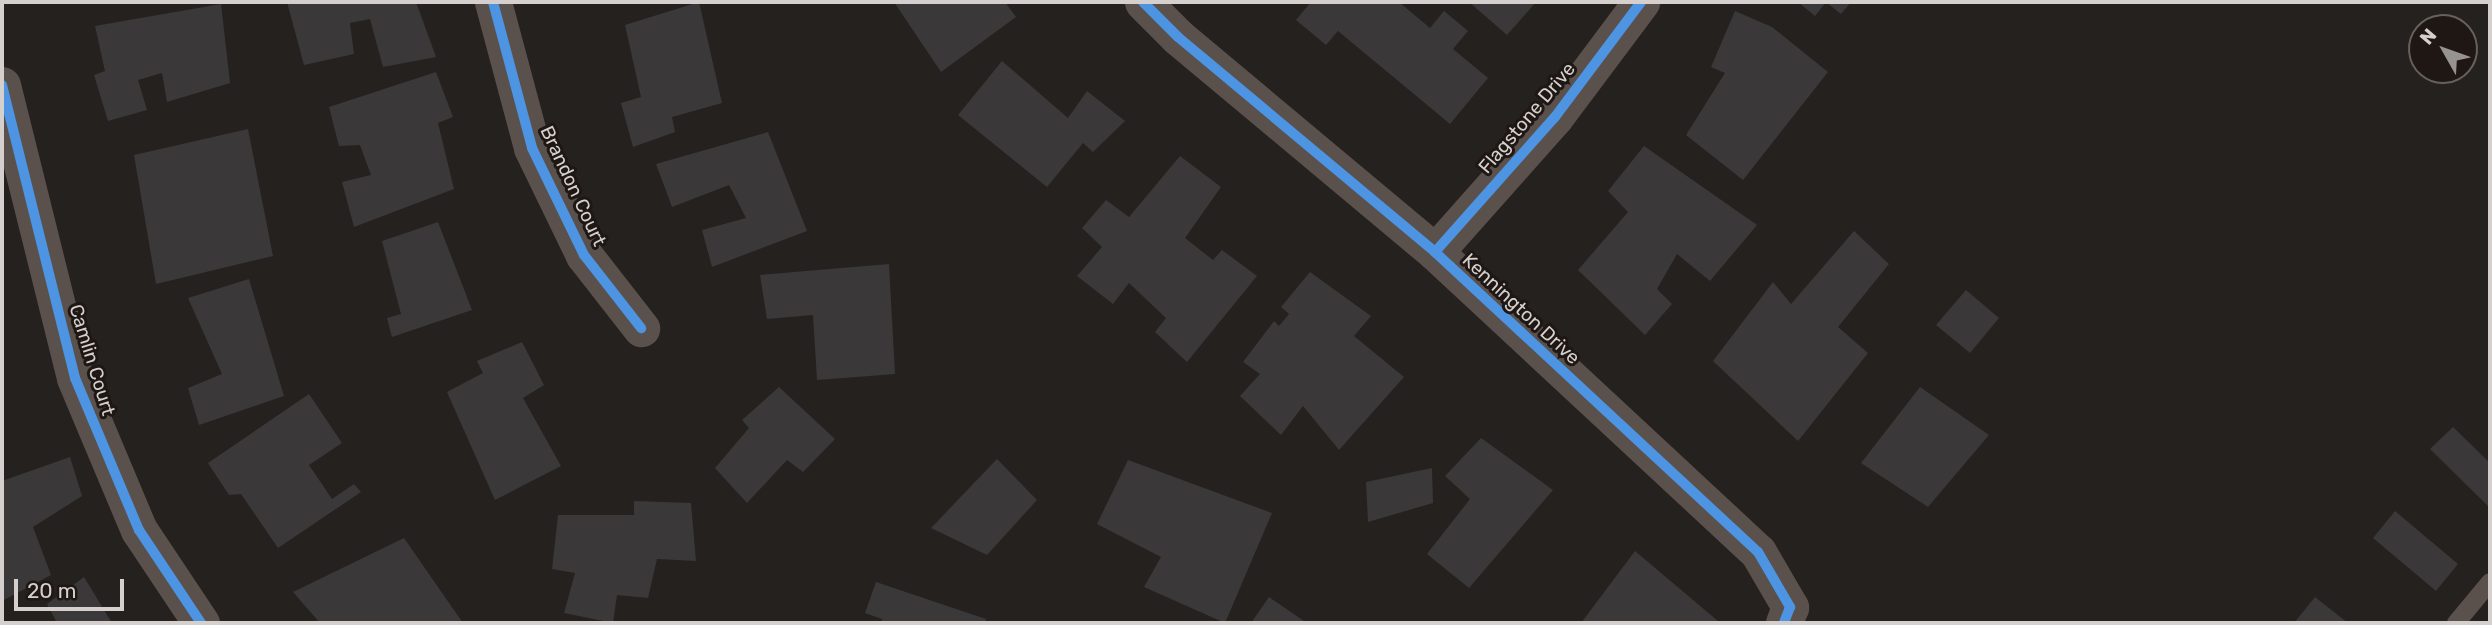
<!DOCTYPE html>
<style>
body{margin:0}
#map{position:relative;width:2492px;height:625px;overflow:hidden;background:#25211f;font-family:Rubik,sans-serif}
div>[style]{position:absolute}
.building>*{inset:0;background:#3a3839}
.service>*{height:18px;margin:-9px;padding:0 9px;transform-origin:9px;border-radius:9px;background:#5b514c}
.minor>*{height:37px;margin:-18.5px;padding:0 18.5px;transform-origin:18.5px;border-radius:18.5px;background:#5b514c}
.cycleway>*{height:10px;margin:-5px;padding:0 5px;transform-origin:5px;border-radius:5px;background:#4d94e3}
span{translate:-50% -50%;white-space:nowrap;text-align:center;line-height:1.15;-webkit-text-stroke:6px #1e1713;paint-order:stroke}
.street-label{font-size:19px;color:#d5d0ce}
.frame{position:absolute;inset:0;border:4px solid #d5d0ce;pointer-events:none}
.north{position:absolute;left:2408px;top:14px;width:70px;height:70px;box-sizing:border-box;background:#1e1713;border:2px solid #67615e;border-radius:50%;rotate:310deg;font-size:19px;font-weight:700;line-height:28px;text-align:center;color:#d5d0ce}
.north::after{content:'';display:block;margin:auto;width:24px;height:32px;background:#979391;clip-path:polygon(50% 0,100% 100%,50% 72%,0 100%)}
.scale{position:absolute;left:14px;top:579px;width:110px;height:32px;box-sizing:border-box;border:4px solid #d5d0ce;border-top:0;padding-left:9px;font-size:21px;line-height:24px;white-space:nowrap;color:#d5d0ce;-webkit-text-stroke:5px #1e1713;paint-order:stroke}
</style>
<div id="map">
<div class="building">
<i style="clip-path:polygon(287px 2px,416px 2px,436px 57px,383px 67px,370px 19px,350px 23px,354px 54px,304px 65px)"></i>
<i style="clip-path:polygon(699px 2px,722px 103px,672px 117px,675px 132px,633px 147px,621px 103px,641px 97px,625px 25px)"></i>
<i style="clip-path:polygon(894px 2px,1005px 2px,1016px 17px,941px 72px)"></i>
<i style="clip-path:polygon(1311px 2px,1399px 2px,1430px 28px,1444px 11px,1468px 31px,1453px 49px,1488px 78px,1450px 124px,1338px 31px,1326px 45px,1296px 20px)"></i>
<i style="clip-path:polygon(1469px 2px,1536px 2px,1507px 35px)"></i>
<i style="clip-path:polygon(1798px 2px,1851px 2px,1841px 14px,1826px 2px,1815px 16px)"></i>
<i style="clip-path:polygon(221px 4px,230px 83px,167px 102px,162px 73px,138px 80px,147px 110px,108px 121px,94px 75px,105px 71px,95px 26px)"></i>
<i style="clip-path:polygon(1735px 11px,1772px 27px,1828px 72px,1743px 180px,1686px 135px,1725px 73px,1711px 67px)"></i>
<i style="clip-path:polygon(1002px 61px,1068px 118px,1087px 91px,1125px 121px,1093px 152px,1083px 143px,1047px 187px,958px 115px)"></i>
<i style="clip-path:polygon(436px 72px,453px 117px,438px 123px,454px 189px,354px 227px,342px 182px,371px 175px,360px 145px,339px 146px,329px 107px)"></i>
<i style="clip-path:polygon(248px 129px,273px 256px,156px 284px,134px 155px)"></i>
<i style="clip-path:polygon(768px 132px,807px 231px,712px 267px,702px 230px,746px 218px,729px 185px,672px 207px,656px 164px)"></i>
<i style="clip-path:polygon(1644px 146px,1757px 225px,1710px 281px,1677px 254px,1657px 289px,1672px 304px,1645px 335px,1578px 270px,1628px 212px,1608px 191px)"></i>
<i style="clip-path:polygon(1180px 156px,1221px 187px,1185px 238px,1213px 260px,1222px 250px,1257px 276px,1187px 362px,1155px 332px,1166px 318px,1129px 283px,1113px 304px,1077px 276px,1102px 247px,1082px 228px,1106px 200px,1129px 217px)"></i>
<i style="clip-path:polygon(438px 222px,472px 310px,392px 337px,387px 318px,401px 314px,382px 241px)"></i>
<i style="clip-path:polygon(1854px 231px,1889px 264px,1838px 327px,1868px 353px,1798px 441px,1713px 361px,1773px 282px,1791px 304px)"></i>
<i style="clip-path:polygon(889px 264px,895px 374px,817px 380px,813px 315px,767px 319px,760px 275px)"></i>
<i style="clip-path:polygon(1310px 272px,1371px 316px,1354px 336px,1404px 377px,1339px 450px,1303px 406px,1281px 435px,1240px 396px,1260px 374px,1243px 362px,1274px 321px,1279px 326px,1289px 314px,1281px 307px)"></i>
<i style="clip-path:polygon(249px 279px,284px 396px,199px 425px,188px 388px,222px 374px,188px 298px)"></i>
<i style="clip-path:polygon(1966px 290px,1999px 318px,1970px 353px,1936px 325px)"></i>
<i style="clip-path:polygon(522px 342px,544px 385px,523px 398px,561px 466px,495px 500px,447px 392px,483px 373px,477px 361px)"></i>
<i style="clip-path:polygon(779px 387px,835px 439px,803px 472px,787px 460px,747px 503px,715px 468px,749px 428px,742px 420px)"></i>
<i style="clip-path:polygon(1920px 387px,1989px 435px,1928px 507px,1861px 463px)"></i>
<i style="clip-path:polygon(309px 394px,342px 443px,309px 465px,332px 499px,354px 484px,361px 492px,278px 548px,241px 494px,229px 495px,208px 463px)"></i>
<i style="clip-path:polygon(2453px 427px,2490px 463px,2490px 508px,2430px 449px)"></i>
<i style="clip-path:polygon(1481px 438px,1553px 490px,1469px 588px,1427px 554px,1470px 499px,1445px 476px)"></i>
<i style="clip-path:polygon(70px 457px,82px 496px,33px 527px,51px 575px,2px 601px,2px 481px)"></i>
<i style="clip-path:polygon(997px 459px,1037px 500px,987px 555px,931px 528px)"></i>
<i style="clip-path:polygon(1128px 460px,1272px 513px,1225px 623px,1144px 587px,1161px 557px,1097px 524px)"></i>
<i style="clip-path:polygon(1432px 468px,1433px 503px,1368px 522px,1366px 482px)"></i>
<i style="clip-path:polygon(634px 501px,691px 503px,696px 561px,657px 559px,648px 598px,617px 595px,613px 623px,564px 613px,575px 573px,552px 569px,558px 515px,634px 515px)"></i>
<i style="clip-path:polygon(2395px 511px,2458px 564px,2436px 591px,2373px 538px)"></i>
<i style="clip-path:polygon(404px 538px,463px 623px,320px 623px,293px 592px)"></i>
<i style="clip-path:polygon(1635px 551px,1718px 621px,1581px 623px)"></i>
<i style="clip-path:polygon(84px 577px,112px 623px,57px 623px,47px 604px)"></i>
<i style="clip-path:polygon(876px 582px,986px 619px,985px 623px,881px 623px,882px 619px,865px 613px)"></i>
<i style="clip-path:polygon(1269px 597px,1307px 623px,1251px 623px)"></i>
<i style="clip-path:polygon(2315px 597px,2348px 623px,2294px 623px)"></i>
</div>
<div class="service">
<i style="left:2456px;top:623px;width:53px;rotate:-50.3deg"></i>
</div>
<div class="minor">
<i style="left:493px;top:2px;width:151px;rotate:75deg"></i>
<i style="left:532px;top:148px;width:119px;rotate:64.1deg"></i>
<i style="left:584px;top:255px;width:93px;rotate:52deg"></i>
<i style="left:1143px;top:2px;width:49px;rotate:45deg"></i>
<i style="left:1178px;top:37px;width:335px;rotate:39.9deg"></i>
<i style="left:1435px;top:252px;width:441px;rotate:42.9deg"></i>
<i style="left:1758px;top:552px;width:64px;rotate:59.8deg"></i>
<i style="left:1790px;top:607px;width:17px;rotate:111deg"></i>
<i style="left:2px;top:85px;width:302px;rotate:76deg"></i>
<i style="left:75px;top:378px;width:165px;rotate:67.2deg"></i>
<i style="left:139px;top:530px;width:112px;rotate:56.3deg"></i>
<i style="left:1435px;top:252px;width:181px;rotate:-48.4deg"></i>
<i style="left:1555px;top:117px;width:144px;rotate:-53.2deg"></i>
</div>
<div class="cycleway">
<i style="left:493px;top:2px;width:151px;rotate:75deg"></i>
<i style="left:532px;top:148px;width:119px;rotate:64.1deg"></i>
<i style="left:584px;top:255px;width:93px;rotate:52deg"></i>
<i style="left:1143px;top:2px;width:49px;rotate:45deg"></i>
<i style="left:1178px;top:37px;width:335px;rotate:39.9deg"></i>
<i style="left:1435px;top:252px;width:441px;rotate:42.9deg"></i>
<i style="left:1758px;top:552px;width:64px;rotate:59.8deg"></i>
<i style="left:1790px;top:607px;width:17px;rotate:111deg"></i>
<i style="left:2px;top:85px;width:302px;rotate:76deg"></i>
<i style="left:75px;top:378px;width:165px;rotate:67.2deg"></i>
<i style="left:139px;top:530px;width:112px;rotate:56.3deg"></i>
<i style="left:1435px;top:252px;width:181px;rotate:-48.4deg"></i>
<i style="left:1555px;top:117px;width:144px;rotate:-53.2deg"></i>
</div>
<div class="street-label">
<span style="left:1527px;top:118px;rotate:-50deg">Flagstone Drive</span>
<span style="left:573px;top:186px;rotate:65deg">Brandon Court</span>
<span style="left:1521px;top:309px;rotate:43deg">Kennington Drive</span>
<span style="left:92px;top:360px;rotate:73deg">Camlin Court</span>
</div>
<div class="frame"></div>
<div class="north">N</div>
<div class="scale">20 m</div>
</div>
